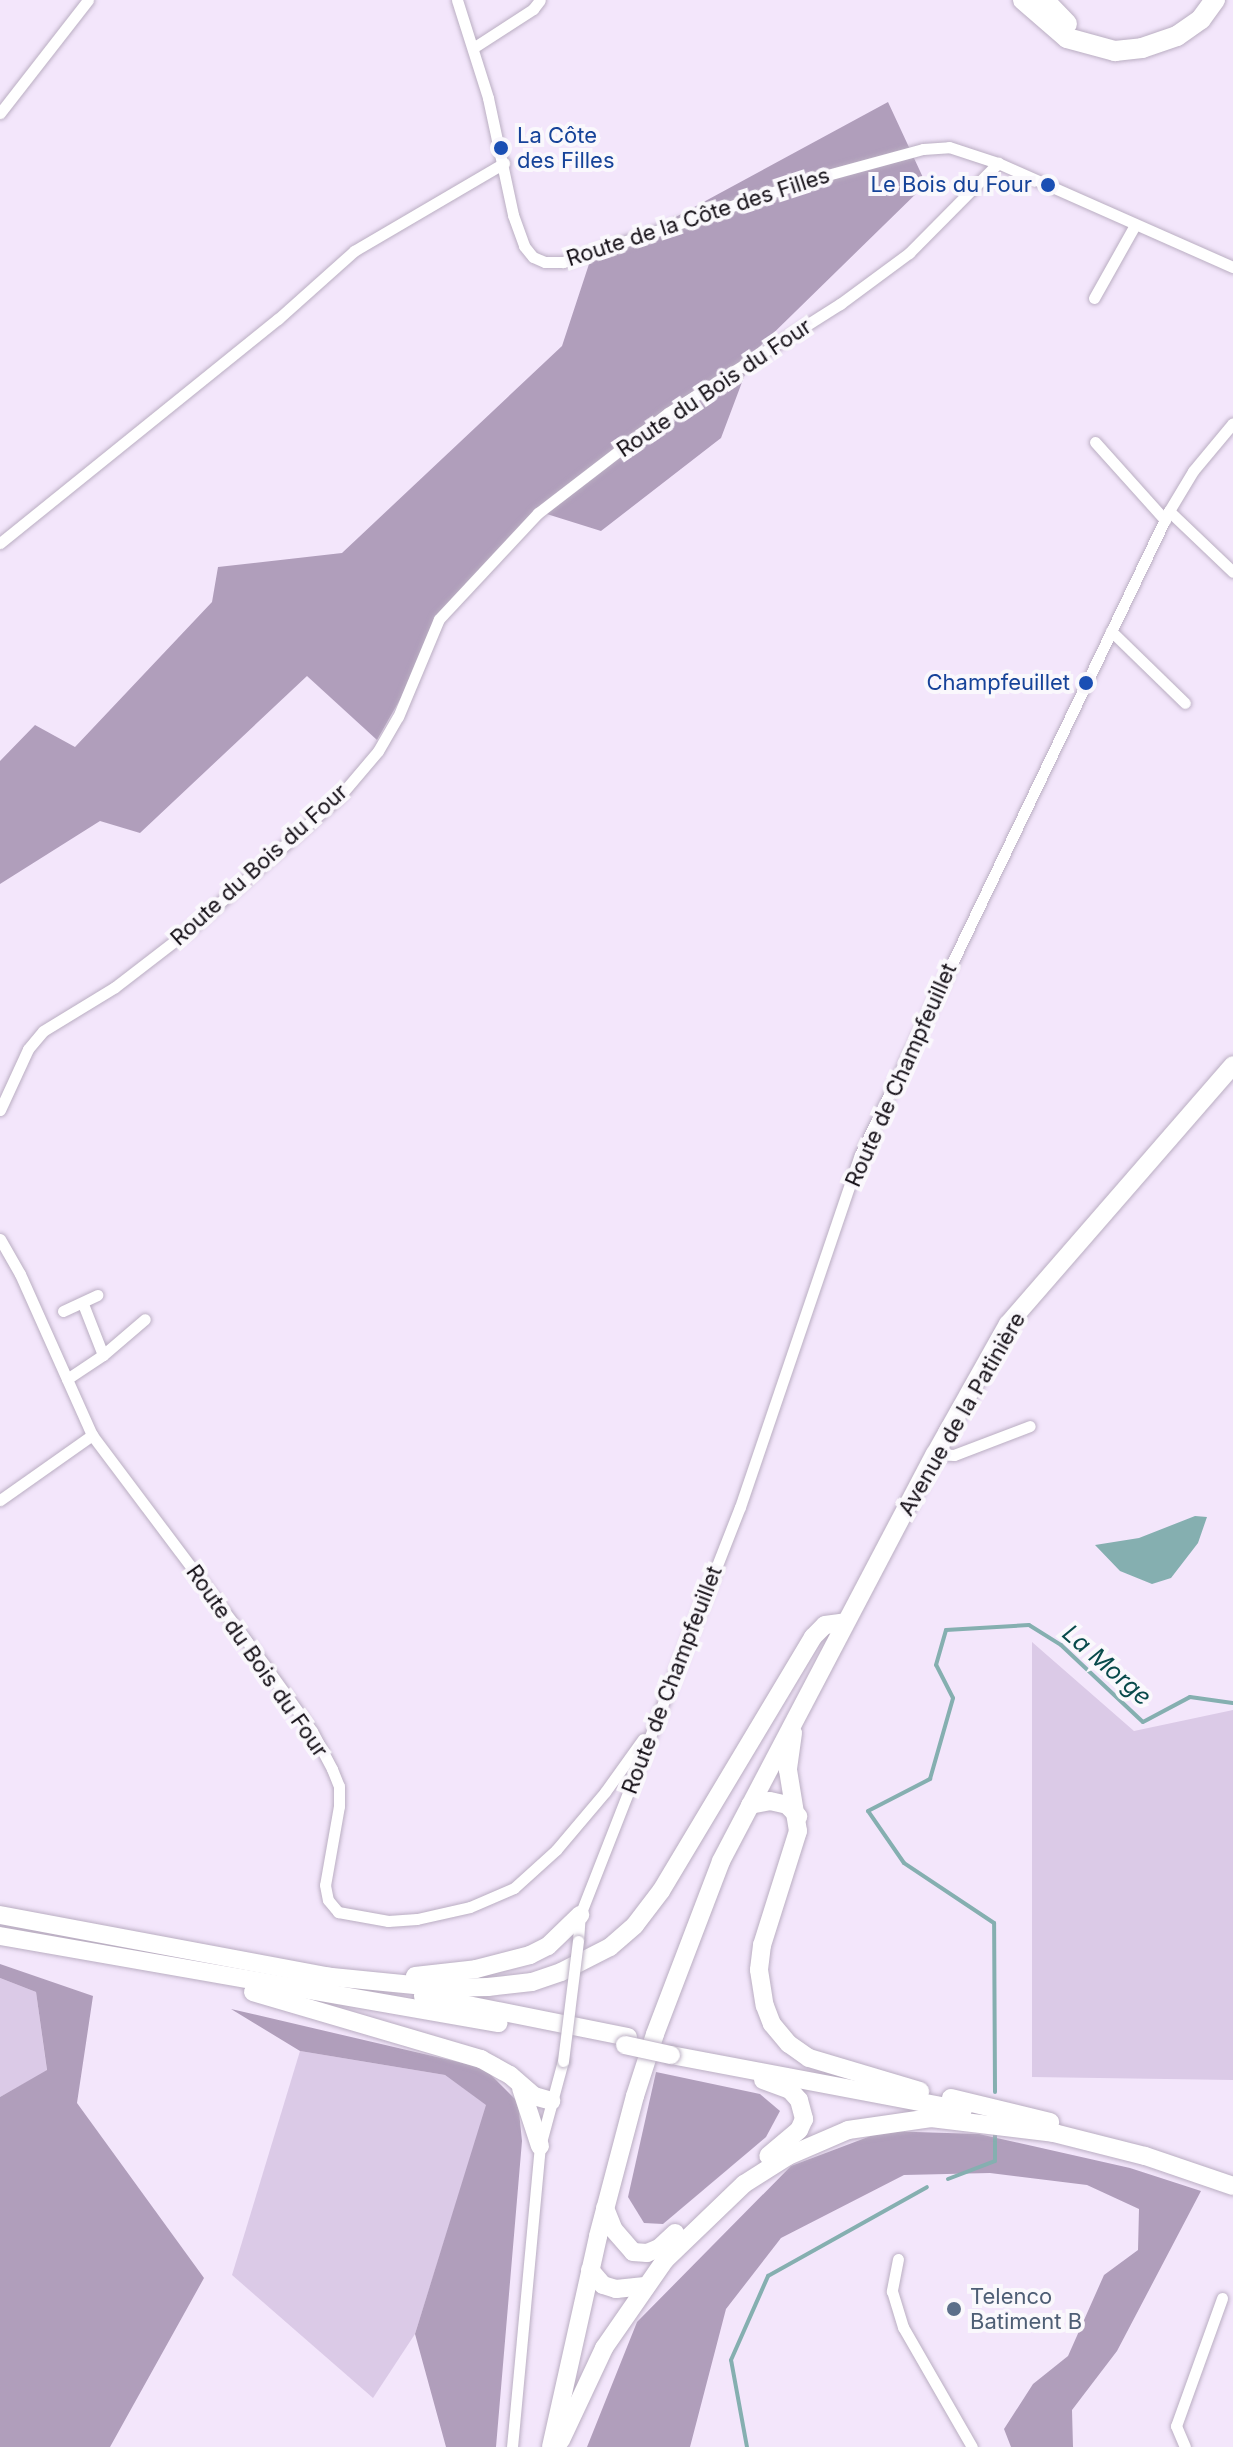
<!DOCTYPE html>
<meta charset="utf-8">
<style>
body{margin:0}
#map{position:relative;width:1233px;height:2447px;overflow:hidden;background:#f3e6fb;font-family:Inter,sans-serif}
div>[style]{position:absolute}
.green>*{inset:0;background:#dbcae7}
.forest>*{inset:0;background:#b09ebb}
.water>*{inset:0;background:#85afb0}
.stream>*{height:4px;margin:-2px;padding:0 2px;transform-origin:2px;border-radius:2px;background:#85afb0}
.roads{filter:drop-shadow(0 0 2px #baaec2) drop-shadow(0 0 2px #baaec2)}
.street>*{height:11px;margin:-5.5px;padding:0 5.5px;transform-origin:5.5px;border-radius:5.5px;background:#fff}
.primary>*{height:18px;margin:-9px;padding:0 9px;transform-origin:9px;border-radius:9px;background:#fff}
.highway>*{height:20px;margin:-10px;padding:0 10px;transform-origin:10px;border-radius:10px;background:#fff}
.bridges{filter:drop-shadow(0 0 2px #baaec2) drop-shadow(0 0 2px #baaec2)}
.street-bridge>*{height:11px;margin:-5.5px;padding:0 5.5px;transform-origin:5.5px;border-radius:5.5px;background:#fff}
.primary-bridge>*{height:18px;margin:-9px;padding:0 9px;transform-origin:9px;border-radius:9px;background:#fff}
.dots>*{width:22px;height:22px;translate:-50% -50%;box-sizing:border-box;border:4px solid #faf8fc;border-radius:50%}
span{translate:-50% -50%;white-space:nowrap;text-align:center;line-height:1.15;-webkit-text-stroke:8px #faf8fc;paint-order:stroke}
.transit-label{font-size:22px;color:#164399}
.left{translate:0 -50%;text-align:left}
.right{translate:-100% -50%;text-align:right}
.street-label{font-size:22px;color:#161118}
.service-label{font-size:22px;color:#4e5e75}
.water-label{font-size:24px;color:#084a4b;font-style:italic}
</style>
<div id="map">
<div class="green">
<i style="clip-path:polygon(1032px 1642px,1134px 1731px,1233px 1710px,1233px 2080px,1032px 2077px)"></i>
<i style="clip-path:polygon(0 1978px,36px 1992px,47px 2071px,0 2097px)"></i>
<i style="clip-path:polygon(300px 2051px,445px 2075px,487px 2105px,415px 2334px,373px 2398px,232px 2275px)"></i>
</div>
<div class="forest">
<i style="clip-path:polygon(888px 102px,926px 184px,753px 353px,721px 438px,601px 531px,534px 510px,445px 620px,377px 740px,307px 676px,140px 833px,100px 821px,0 884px,0 761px,35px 725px,75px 747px,212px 602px,218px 567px,342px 553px,562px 346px,589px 264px)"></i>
<i style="clip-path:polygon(0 1964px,93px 1996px,77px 2103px,204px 2278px,110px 2447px,0 2447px,0 2097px,47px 2070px,36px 1992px,0 1978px)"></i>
<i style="clip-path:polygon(231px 2009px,484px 2068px,518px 2102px,522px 2141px,496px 2447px,446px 2447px,415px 2334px,486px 2105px,445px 2075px,300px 2051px)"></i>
<i style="clip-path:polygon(656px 2072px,760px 2094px,780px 2111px,766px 2137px,663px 2224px,644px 2223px,628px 2197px)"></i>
<i style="clip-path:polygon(884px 2131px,979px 2134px,1130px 2168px,1201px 2191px,1117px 2351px,1072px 2410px,1073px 2447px,1011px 2447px,1004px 2429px,1033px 2384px,1068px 2356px,1104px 2275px,1138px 2250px,1139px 2209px,1087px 2185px,990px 2173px,904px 2175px,781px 2238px,726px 2309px,690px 2447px,587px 2447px,637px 2322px,791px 2166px)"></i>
</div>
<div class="water">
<i style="clip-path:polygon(1195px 1516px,1207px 1517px,1198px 1543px,1171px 1578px,1152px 1584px,1120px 1571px,1095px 1545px,1139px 1538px)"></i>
</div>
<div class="stream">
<i style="left:995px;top:2092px;width:169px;rotate:-90.3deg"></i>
<i style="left:994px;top:1923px;width:108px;rotate:-146.3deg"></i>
<i style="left:904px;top:1863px;width:63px;rotate:-124.7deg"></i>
<i style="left:868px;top:1811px;width:70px;rotate:-27.3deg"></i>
<i style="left:930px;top:1779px;width:84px;rotate:-74.1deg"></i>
<i style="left:953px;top:1698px;width:37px;rotate:-117deg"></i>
<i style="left:936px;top:1665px;width:36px;rotate:-74deg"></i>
<i style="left:946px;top:1630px;width:83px;rotate:-3.4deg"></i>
<i style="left:1029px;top:1625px;width:38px;rotate:32deg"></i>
<i style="left:1061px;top:1645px;width:112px;rotate:43.2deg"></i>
<i style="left:1143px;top:1722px;width:53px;rotate:-28deg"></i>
<i style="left:1190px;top:1697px;width:43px;rotate:7.9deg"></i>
<i style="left:948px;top:2179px;width:50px;rotate:-21deg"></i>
<i style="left:995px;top:2161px;width:29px;rotate:-90deg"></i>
<i style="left:747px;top:2447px;width:88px;rotate:-100.4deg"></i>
<i style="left:731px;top:2360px;width:92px;rotate:-66.2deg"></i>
<i style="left:768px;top:2276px;width:182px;rotate:-29.2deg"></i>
</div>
<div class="roads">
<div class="street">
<i style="left:457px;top:0;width:103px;rotate:72.4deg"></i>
<i style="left:488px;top:98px;width:120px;rotate:77.9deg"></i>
<i style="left:513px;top:215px;width:33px;rotate:70deg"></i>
<i style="left:524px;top:246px;width:14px;rotate:51deg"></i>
<i style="left:533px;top:257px;width:13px;rotate:23deg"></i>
<i style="left:545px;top:262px;width:18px"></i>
<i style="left:563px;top:262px;width:259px;rotate:-18.4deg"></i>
<i style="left:809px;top:180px;width:118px;rotate:-15.2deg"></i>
<i style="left:923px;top:149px;width:26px;rotate:-4deg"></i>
<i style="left:949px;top:147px;width:52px;rotate:18.1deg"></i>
<i style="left:998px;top:163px;width:257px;rotate:23.9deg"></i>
<i style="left:473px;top:48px;width:72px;rotate:-33deg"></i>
<i style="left:533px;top:9px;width:11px;rotate:-52deg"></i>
<i style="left:0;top:113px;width:143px;rotate:-52.1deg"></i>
<i style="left:1094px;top:298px;width:84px;rotate:-60.7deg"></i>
<i style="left:1095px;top:442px;width:105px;rotate:48.1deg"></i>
<i style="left:1169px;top:511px;width:88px;rotate:43.6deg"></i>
<i style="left:0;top:543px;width:357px;rotate:-38.9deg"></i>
<i style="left:278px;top:319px;width:102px;rotate:-41.8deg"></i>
<i style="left:354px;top:251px;width:174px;rotate:-30.4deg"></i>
<i style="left:1111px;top:631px;width:103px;rotate:44.2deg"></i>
<i style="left:0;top:1110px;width:67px;rotate:-65.3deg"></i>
<i style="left:28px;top:1049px;width:23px;rotate:-50deg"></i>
<i style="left:43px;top:1031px;width:84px;rotate:-31.4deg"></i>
<i style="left:115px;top:987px;width:93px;rotate:-37.6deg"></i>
<i style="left:189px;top:930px;width:200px;rotate:-41.6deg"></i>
<i style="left:339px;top:797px;width:60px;rotate:-49.7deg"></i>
<i style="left:378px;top:751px;width:39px;rotate:-60deg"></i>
<i style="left:398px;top:717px;width:106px;rotate:-67.3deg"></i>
<i style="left:439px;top:619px;width:145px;rotate:-47deg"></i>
<i style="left:538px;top:513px;width:164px;rotate:-37.6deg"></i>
<i style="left:668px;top:413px;width:204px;rotate:-32.4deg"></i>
<i style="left:840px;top:304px;width:86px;rotate:-36.5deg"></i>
<i style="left:909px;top:253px;width:127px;rotate:-45.3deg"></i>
<i style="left:0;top:1239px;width:40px;rotate:60.3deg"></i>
<i style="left:20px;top:1274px;width:176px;rotate:65.9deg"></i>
<i style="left:92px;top:1435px;width:290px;rotate:53.1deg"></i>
<i style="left:266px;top:1667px;width:79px;rotate:54.3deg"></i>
<i style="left:312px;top:1731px;width:43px;rotate:62.2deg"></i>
<i style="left:332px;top:1769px;width:18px;rotate:68deg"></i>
<i style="left:339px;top:1786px;width:20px;rotate:90deg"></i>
<i style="left:339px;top:1806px;width:80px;rotate:100deg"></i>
<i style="left:325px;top:1885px;width:15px;rotate:79deg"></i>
<i style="left:328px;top:1900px;width:16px;rotate:50deg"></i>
<i style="left:338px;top:1912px;width:51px;rotate:10.2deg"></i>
<i style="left:388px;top:1921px;width:29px;rotate:-4deg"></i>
<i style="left:417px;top:1919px;width:54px;rotate:-12.8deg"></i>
<i style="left:470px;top:1907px;width:48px;rotate:-23.4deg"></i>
<i style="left:514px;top:1888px;width:57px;rotate:-42.1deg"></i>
<i style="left:556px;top:1850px;width:76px;rotate:-49.8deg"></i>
<i style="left:605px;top:1792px;width:65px;rotate:-54.4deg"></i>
<i style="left:63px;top:1311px;width:38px;rotate:-25deg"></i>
<i style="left:103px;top:1355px;width:55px;rotate:-40.6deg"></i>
<i style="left:67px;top:1379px;width:43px;rotate:-33.7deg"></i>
<i style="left:103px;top:1355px;width:55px;rotate:-111.4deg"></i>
<i style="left:935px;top:1454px;width:19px;rotate:3deg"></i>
<i style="left:954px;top:1455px;width:81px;rotate:-20.9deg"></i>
<i style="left:0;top:1500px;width:113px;rotate:-35.2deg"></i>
<i style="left:578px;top:1941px;width:26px;rotate:-86deg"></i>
<i style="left:580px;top:1915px;width:438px;rotate:-68.6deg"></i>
<i style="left:740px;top:1507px;width:372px;rotate:-71.2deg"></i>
<i style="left:860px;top:1155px;width:714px;rotate:-64.37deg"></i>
<i style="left:1169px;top:511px;width:47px;rotate:-59deg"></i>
<i style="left:1193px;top:471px;width:62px;rotate:-50.2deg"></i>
<i style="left:898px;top:2259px;width:33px;rotate:101deg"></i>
<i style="left:892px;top:2291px;width:38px;rotate:73deg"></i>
<i style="left:903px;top:2327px;width:138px;rotate:60.1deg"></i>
<i style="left:512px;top:2447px;width:302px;rotate:-84.7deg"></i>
<i style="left:540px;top:2146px;width:88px;rotate:-74.9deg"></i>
<i style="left:1185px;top:2447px;width:23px;rotate:-113deg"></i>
<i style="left:1176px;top:2426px;width:136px;rotate:-70.2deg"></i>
</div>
<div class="primary">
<i style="left:793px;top:1733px;width:37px;rotate:98deg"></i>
<i style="left:788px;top:1770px;width:62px;rotate:80.7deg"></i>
<i style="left:798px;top:1831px;width:120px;rotate:107.5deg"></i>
<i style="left:762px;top:1945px;width:25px;rotate:97deg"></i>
<i style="left:759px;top:1970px;width:36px;rotate:81deg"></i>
<i style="left:765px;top:2006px;width:19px;rotate:69deg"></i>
<i style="left:772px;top:2024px;width:26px;rotate:50deg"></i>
<i style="left:789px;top:2044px;width:24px;rotate:35deg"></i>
<i style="left:809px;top:2058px;width:116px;rotate:16.6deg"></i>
<i style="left:750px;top:1805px;width:20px;rotate:-11deg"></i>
<i style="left:770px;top:1801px;width:17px;rotate:13deg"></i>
<i style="left:787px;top:1805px;width:16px;rotate:45deg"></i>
<i style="left:0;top:1915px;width:337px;rotate:10.6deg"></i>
<i style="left:0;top:1936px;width:506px;rotate:9.91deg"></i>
<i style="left:322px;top:1976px;width:124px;rotate:5.6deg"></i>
<i style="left:445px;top:1988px;width:43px;rotate:-1.3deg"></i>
<i style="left:488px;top:1987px;width:44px;rotate:-6.5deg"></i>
<i style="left:532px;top:1982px;width:31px;rotate:-19deg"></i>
<i style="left:561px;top:1972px;width:55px;rotate:-27deg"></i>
<i style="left:610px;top:1947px;width:33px;rotate:-41deg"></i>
<i style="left:635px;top:1925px;width:43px;rotate:-52.6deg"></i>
<i style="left:661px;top:1891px;width:296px;rotate:-59.1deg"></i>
<i style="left:813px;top:1637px;width:17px;rotate:-45deg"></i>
<i style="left:825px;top:1625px;width:21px;rotate:-8deg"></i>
<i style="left:415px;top:1976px;width:61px;rotate:-6.5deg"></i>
<i style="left:476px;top:1969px;width:56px;rotate:-14.5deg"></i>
<i style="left:530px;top:1955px;width:20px;rotate:-27deg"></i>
<i style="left:548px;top:1946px;width:45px;rotate:-44.1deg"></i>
<i style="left:253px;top:1992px;width:238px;rotate:16.4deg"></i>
<i style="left:481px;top:2059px;width:33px;rotate:29deg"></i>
<i style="left:510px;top:2075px;width:32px;rotate:41deg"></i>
<i style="left:534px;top:2096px;width:18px;rotate:16deg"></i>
<i style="left:423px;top:1996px;width:209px;rotate:11.3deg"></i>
<i style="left:671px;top:2055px;width:297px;rotate:10.7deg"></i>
<i style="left:763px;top:2080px;width:29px;rotate:20deg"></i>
<i style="left:790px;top:2090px;width:13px;rotate:48deg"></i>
<i style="left:799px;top:2100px;width:20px;rotate:75deg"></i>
<i style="left:804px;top:2119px;width:12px;rotate:114deg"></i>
<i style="left:799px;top:2130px;width:40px;rotate:140deg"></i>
<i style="left:521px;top:2088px;width:61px;rotate:71.9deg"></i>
<i style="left:951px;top:2098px;width:102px;rotate:13.6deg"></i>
<i style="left:1046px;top:2131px;width:102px;rotate:14.2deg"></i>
<i style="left:1145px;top:2156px;width:93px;rotate:18.8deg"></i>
<i style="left:605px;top:2208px;width:24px;rotate:68deg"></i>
<i style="left:614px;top:2230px;width:29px;rotate:49deg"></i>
<i style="left:633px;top:2252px;width:14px;rotate:4deg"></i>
<i style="left:647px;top:2253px;width:13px;rotate:-23deg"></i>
<i style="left:659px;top:2248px;width:22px;rotate:-43deg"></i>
<i style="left:590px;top:2270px;width:20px;rotate:49deg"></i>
<i style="left:603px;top:2285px;width:14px;rotate:17deg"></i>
<i style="left:616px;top:2289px;width:29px;rotate:-6deg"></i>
<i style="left:561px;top:2440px;width:102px;rotate:-64.9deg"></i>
<i style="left:604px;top:2348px;width:107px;rotate:-55.3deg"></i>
<i style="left:665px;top:2260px;width:110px;rotate:-43.9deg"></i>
<i style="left:744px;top:2184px;width:52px;rotate:-32.5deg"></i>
<i style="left:788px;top:2156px;width:65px;rotate:-23.4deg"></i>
<i style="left:848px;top:2130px;width:84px;rotate:-8.2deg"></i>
<i style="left:931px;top:2118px;width:125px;rotate:6.9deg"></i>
<i style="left:551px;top:2447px;width:216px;rotate:-77.4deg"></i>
<i style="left:598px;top:2236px;width:145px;rotate:-75.2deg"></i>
<i style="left:635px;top:2096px;width:65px;rotate:-72.1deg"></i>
<i style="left:655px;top:2034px;width:185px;rotate:-69.1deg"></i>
<i style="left:721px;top:1861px;width:460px;rotate:-62.3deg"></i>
<i style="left:935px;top:1454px;width:149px;rotate:-60.7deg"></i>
<i style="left:1008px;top:1324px;width:343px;rotate:-49deg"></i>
</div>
<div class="highway">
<i style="left:1023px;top:0;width:58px;rotate:40.8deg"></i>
<i style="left:1067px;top:38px;width:50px;rotate:15.2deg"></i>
<i style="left:1115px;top:51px;width:27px;rotate:-6deg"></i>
<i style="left:1142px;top:48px;width:37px;rotate:-19deg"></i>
<i style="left:1177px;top:36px;width:29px;rotate:-35deg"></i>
<i style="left:1201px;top:19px;width:24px;rotate:-54deg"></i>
<i style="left:1044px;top:0;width:33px;rotate:46deg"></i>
</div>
</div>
<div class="bridges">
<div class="street-bridge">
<i style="left:563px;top:2061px;width:121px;rotate:-82.9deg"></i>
</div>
<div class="primary-bridge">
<i style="left:625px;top:2045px;width:47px;rotate:12.3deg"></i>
</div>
</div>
<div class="dots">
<i style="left:501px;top:148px;background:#1a4fb4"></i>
<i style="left:1048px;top:185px;background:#1a4fb4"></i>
<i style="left:1086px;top:683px;background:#1a4fb4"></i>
<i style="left:954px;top:2309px;background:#5c6f8a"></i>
</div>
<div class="transit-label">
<span class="left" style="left:517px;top:148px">La Côte<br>des Filles</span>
<span class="right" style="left:1032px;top:185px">Le Bois du Four</span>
<span class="right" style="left:1070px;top:683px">Champfeuillet</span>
</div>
<div class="street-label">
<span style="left:698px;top:217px;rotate:-18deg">Route de la Côte des Filles</span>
<span style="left:714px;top:388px;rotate:-34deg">Route du Bois du Four</span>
<span style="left:259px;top:865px;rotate:-42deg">Route du Bois du Four</span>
<span style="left:901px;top:1075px;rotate:-66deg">Route de Champfeuillet</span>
<span style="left:962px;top:1414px;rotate:-60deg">Avenue de la Patinière</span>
<span style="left:257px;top:1661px;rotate:55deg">Route du Bois du Four</span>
<span style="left:672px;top:1680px;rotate:-69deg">Route de Champfeuillet</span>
</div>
<div class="service-label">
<span class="left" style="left:970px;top:2309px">Telenco<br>Batiment B</span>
</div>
<div class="water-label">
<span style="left:1107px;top:1665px;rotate:41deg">La Morge</span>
</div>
</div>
